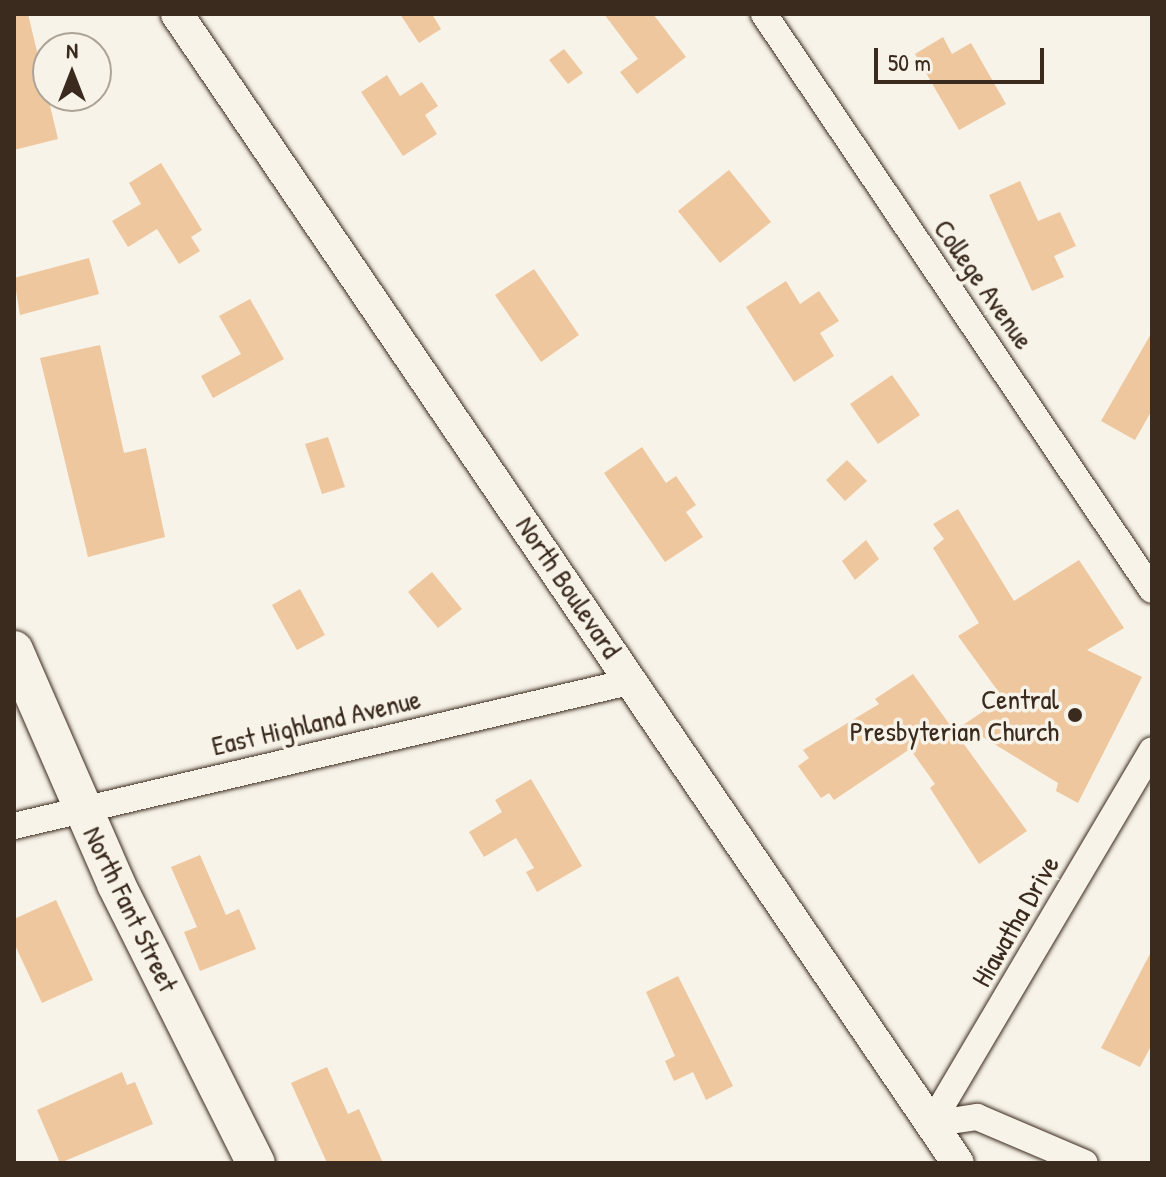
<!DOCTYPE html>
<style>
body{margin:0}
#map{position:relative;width:1166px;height:1177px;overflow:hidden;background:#f7f3e8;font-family:"Patrick Hand",sans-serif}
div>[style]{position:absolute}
.building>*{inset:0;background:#eec79e}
.roads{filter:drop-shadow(0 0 2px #3b2a1e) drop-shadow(0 0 2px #3b2a1e)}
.minor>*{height:26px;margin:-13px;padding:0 13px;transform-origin:13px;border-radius:13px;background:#f7f3e8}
.tertiary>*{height:32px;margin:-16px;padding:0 16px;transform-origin:16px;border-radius:16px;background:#f7f3e8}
.secondary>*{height:38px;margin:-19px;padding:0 19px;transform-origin:19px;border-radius:19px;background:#f7f3e8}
.dots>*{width:22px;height:22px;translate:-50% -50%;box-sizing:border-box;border:4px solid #f7f3e8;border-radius:50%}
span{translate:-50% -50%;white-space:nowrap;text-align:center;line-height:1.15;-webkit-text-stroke:7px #f7f3e8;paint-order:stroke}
.street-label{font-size:28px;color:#3b2a1e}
.poi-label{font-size:28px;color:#3b2a1e}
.right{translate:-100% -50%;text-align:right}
.frame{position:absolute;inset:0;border:16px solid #3b2a1e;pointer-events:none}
.north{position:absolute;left:32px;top:32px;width:80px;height:80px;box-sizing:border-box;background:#f7f3e8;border:2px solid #aca397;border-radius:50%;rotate:0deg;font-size:22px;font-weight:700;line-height:32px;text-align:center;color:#3b2a1e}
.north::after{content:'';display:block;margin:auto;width:28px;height:36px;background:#3b2a1e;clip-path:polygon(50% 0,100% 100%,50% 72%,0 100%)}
.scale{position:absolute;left:874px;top:48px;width:170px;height:36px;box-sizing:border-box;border:4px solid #3b2a1e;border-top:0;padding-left:10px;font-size:24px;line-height:28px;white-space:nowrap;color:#3b2a1e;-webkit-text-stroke:6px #f7f3e8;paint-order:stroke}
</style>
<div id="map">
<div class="building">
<i style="clip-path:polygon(14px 14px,28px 14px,58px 139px,14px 150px)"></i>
<i style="clip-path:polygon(400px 14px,432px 14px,441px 29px,419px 43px)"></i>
<i style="clip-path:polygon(604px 14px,653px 14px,686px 57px,637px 94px,620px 72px,638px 59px)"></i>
<i style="clip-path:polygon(943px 37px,952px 54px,971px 43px,1006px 104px,959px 130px,915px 54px)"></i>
<i style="clip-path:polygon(564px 49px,583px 73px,568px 84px,549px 60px)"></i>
<i style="clip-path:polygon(387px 75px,400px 96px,422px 82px,438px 106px,425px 115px,437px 134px,403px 156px,361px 92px)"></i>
<i style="clip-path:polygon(161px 163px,202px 230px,191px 237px,200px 251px,179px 264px,157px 229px,128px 247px,112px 221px,141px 204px,129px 183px)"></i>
<i style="clip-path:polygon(729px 170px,771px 222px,720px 263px,678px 211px)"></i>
<i style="clip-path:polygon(1020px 181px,1038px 221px,1060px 212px,1076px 246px,1054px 256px,1064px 277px,1032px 291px,989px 195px)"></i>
<i style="clip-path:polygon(89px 258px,99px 294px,20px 315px,14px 278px)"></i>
<i style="clip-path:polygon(534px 269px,579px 335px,541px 362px,495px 295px)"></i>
<i style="clip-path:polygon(786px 281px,800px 304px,819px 291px,839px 321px,820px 333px,834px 356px,794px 382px,746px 307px)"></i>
<i style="clip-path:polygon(250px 299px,284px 359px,213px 398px,201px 376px,241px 354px,219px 316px)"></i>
<i style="clip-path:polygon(1152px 332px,1152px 410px,1135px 440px,1101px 421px)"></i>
<i style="clip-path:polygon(100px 345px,124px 453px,146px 448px,165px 537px,88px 557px,40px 358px)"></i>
<i style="clip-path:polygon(892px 375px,920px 415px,878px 444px,850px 404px)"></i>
<i style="clip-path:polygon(328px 437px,345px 487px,322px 494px,305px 444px)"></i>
<i style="clip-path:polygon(642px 447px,666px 483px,676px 476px,696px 505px,686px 512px,703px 537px,665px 562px,604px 473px)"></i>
<i style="clip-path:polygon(847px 460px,867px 481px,845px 501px,826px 480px)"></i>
<i style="clip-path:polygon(958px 509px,1014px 601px,1079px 560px,1124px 628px,1087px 650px,1142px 677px,1078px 803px,1056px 791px,1058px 783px,963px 725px,1003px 698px,958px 636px,979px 623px,933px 548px,944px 539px,933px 524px)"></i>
<i style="clip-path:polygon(866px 540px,879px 559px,855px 580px,842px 561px)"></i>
<i style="clip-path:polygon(432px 572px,462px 609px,438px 628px,408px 592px)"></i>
<i style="clip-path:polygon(300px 589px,325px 635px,297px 650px,272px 605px)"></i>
<i style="clip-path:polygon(913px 674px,1027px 831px,979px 864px,930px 788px,935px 784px,910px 749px,834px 800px,829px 793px,821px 798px,798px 766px,809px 758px,803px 750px,879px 704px,875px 699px)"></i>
<i style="clip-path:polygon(531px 779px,582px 866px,537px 892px,526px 872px,534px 868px,516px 838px,484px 857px,469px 832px,502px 812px,495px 800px)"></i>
<i style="clip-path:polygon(200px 855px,226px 915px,239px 909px,256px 949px,200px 971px,184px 932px,197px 927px,171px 867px)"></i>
<i style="clip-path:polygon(56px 900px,93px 980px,42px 1003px,14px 943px,14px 919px)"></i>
<i style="clip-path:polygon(1152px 950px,1152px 1044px,1140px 1067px,1101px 1048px)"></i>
<i style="clip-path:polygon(678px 976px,733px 1086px,706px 1100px,693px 1072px,674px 1081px,665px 1061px,675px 1056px,646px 992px)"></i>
<i style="clip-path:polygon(327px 1067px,348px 1114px,359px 1109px,383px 1163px,327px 1163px,291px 1083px)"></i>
<i style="clip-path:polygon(122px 1072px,127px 1085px,135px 1082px,153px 1124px,60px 1163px,37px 1110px)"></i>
</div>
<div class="roads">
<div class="minor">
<i style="left:764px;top:14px;width:694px;rotate:56.04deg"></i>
<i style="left:14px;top:826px;width:636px;rotate:-13.18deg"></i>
<i style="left:931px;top:1124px;width:434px;rotate:-59.4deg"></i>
<i style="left:931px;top:1124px;width:47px;rotate:-8.7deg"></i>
<i style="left:977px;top:1117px;width:117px;rotate:23.1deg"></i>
</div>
<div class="tertiary">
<i style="left:177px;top:14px;width:1389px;rotate:55.8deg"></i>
</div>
<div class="secondary">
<i style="left:14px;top:650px;width:255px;rotate:66.4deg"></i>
<i style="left:116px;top:884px;width:312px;rotate:63.4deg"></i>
</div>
</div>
<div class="dots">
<i style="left:1075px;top:715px;background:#3b2a1e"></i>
</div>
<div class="street-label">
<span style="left:984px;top:284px;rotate:55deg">College Avenue</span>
<span style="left:569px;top:587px;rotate:56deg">North Boulevard</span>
<span style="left:316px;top:722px;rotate:-13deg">East Highland Avenue</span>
<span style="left:131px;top:909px;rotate:64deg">North Fant Street</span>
<span style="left:1015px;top:921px;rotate:-60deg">Hiawatha Drive</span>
</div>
<div class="poi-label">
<span class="right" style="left:1059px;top:715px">Central<br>Presbyterian Church</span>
</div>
<div class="frame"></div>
<div class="north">N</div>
<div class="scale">50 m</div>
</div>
